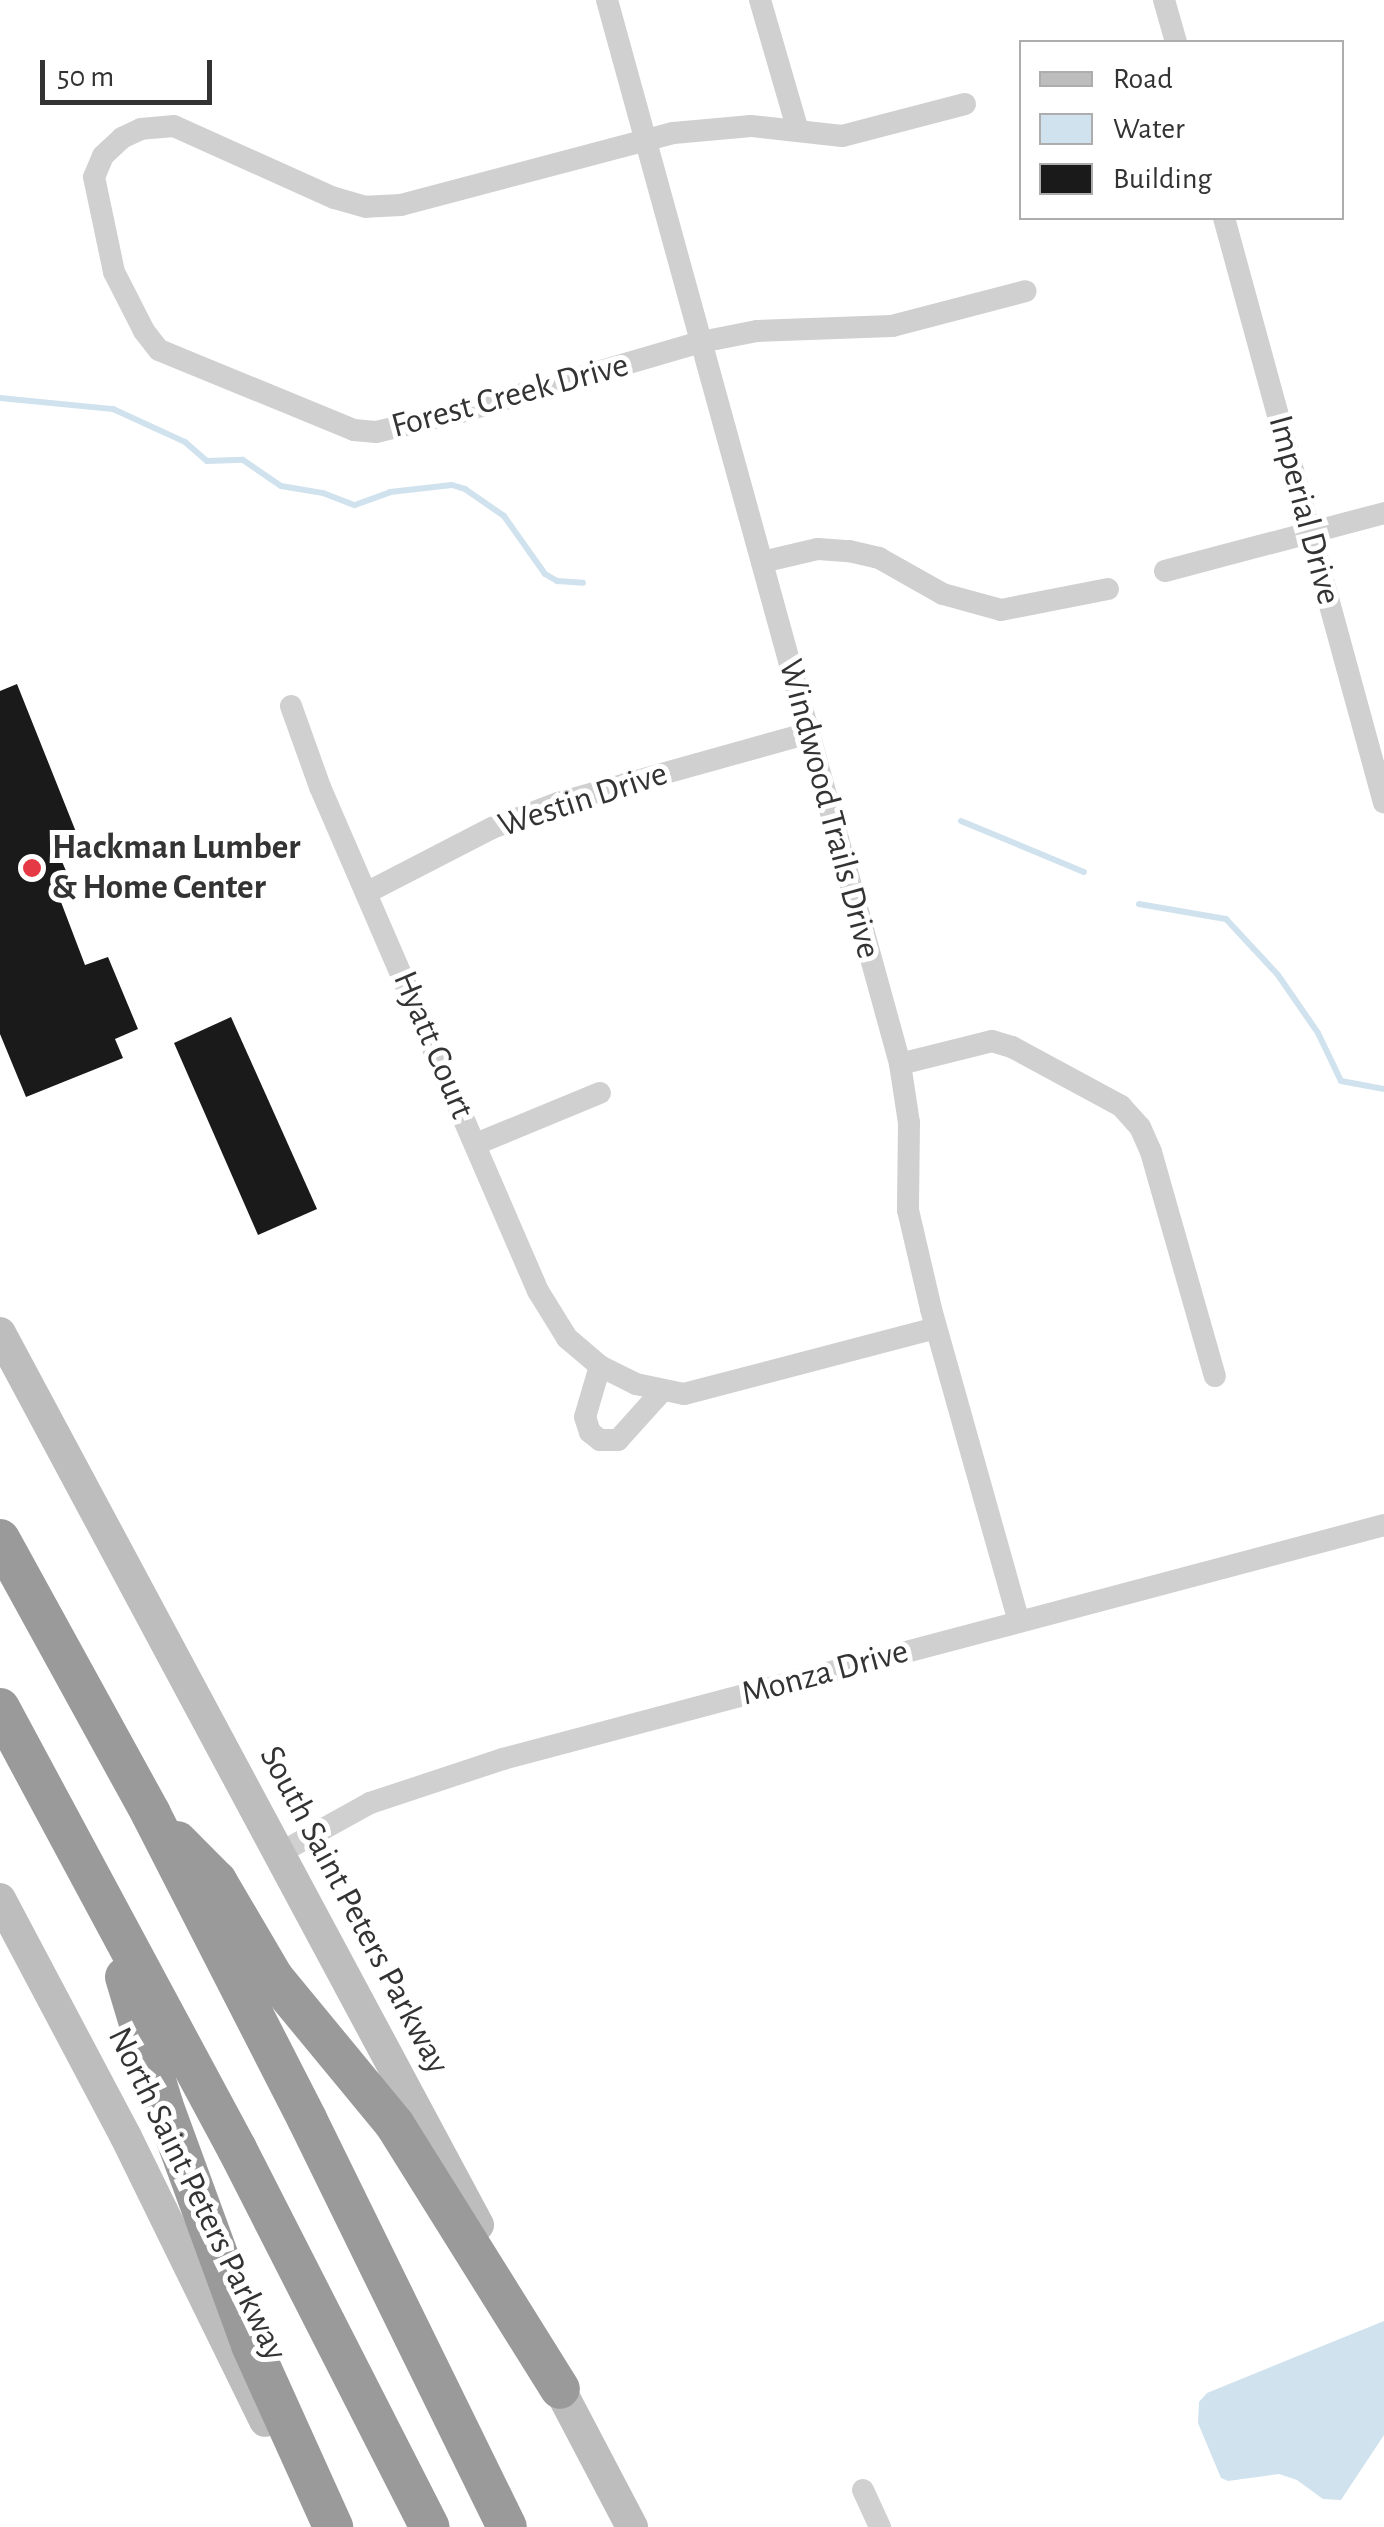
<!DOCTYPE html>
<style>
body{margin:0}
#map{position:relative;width:1384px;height:2527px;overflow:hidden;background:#fff;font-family:"Alegreya Sans",sans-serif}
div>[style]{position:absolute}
.water>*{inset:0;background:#cfe2ee}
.stream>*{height:6px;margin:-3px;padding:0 3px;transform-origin:3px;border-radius:3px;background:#cfe2ee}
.building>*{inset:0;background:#1a1a1a}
.street>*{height:22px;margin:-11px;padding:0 11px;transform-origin:11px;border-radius:11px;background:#d0d0d0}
.secondary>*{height:32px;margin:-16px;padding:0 16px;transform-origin:16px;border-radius:16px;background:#bdbdbd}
.highway>*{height:40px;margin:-20px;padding:0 20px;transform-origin:20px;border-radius:20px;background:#9a9a9a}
.dots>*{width:28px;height:28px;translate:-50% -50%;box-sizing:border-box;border:5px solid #fff;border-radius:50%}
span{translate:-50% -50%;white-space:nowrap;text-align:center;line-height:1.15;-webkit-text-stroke:10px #fff;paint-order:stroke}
.street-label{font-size:35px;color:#333}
.poi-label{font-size:35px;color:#333;font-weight:700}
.left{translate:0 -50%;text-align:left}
.legend{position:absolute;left:1019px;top:40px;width:325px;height:180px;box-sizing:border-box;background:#fff;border:2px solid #adadad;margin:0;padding:12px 18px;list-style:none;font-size:30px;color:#333}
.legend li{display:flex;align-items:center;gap:20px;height:50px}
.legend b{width:50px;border:2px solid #adadad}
.scale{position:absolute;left:40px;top:60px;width:172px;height:45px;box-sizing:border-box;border:5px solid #333;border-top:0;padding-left:12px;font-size:30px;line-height:35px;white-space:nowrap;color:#333;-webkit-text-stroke:8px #fff;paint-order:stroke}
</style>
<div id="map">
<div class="water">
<i style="clip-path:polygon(1384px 2321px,1384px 2435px,1341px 2500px,1323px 2499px,1297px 2480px,1279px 2474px,1228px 2481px,1221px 2478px,1198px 2423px,1199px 2402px,1207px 2393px)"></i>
</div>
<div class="stream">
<i style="left:0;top:398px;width:114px;rotate:5.6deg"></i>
<i style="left:113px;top:409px;width:79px;rotate:24.6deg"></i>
<i style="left:185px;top:442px;width:29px;rotate:41deg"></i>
<i style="left:207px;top:461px;width:36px;rotate:-2deg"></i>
<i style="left:243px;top:460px;width:46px;rotate:34.4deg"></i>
<i style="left:281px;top:486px;width:43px;rotate:9.5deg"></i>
<i style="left:323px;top:493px;width:34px;rotate:21deg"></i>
<i style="left:355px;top:505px;width:37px;rotate:-20deg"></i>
<i style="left:390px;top:492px;width:62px;rotate:-6.4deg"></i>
<i style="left:452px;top:485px;width:14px;rotate:17deg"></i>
<i style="left:465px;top:489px;width:47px;rotate:34.7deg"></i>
<i style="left:504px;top:516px;width:71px;rotate:54.7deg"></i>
<i style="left:545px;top:574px;width:14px;rotate:30deg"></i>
<i style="left:557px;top:581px;width:26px;rotate:4deg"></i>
<i style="left:961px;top:821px;width:133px;rotate:22.5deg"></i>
<i style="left:1139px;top:904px;width:88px;rotate:9.8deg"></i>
<i style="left:1226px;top:919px;width:76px;rotate:47.1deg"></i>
<i style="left:1278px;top:975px;width:70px;rotate:55.4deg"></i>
<i style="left:1318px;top:1033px;width:53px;rotate:64.4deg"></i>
<i style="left:1341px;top:1081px;width:44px;rotate:10.5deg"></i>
</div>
<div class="building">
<i style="clip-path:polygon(17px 684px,76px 832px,53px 841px,77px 896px,61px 902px,85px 965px,108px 957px,138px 1029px,115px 1039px,123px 1058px,26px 1097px,0 1034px,0 691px)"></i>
<i style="clip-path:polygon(231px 1017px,317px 1209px,258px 1235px,174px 1043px)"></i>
</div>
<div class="street">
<i style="left:607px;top:0;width:1104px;rotate:74.6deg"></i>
<i style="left:900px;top:1064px;width:60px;rotate:81.3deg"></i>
<i style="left:909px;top:1123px;width:87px;rotate:90.7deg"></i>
<i style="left:908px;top:1210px;width:102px;rotate:76.9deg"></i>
<i style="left:931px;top:1309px;width:325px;rotate:74.3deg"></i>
<i style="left:760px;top:0;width:136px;rotate:73.8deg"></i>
<i style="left:1164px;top:0;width:44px;rotate:74.1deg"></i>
<i style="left:965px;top:104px;width:127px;rotate:165.4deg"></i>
<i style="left:842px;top:136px;width:92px;rotate:-173.7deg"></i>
<i style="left:751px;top:126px;width:78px;rotate:174.9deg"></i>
<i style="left:673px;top:133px;width:281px;rotate:165.2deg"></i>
<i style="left:401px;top:205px;width:35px;rotate:177deg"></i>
<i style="left:366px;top:207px;width:33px;rotate:-164deg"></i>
<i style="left:334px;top:198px;width:175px;rotate:-155.8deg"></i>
<i style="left:174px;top:126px;width:33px;rotate:175deg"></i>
<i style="left:141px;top:129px;width:21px;rotate:155deg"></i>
<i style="left:122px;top:138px;width:26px;rotate:137deg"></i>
<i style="left:103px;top:156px;width:23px;rotate:113deg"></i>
<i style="left:94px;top:177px;width:97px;rotate:78.1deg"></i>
<i style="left:114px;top:272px;width:66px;rotate:63deg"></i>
<i style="left:144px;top:331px;width:24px;rotate:52deg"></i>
<i style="left:159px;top:350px;width:211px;rotate:22.3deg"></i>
<i style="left:354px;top:430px;width:22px;rotate:5deg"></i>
<i style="left:376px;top:432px;width:87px;rotate:-13.2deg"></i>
<i style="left:461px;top:412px;width:250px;rotate:-16.3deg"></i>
<i style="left:701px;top:342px;width:57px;rotate:-11.1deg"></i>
<i style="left:757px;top:331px;width:135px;rotate:-2.1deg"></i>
<i style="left:892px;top:326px;width:138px;rotate:-14.6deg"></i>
<i style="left:1224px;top:218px;width:606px;rotate:74.7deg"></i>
<i style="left:762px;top:562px;width:57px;rotate:-13.1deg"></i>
<i style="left:818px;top:549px;width:31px;rotate:4deg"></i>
<i style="left:849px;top:551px;width:31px;rotate:13deg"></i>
<i style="left:879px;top:558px;width:73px;rotate:29.4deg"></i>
<i style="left:943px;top:594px;width:60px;rotate:15.4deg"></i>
<i style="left:1001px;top:610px;width:109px;rotate:-11.1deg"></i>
<i style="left:1165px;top:571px;width:227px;rotate:-14.8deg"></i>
<i style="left:291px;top:706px;width:86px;rotate:70.3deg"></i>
<i style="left:320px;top:787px;width:549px;rotate:66.61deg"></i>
<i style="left:538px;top:1291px;width:55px;rotate:58.3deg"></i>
<i style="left:567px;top:1338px;width:43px;rotate:40.3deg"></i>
<i style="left:600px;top:1366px;width:40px;rotate:26.6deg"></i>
<i style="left:636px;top:1384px;width:49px;rotate:11.8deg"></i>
<i style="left:684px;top:1394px;width:260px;rotate:-14.7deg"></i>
<i style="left:366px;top:893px;width:142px;rotate:-27.3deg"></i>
<i style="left:492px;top:828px;width:71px;rotate:-20.7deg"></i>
<i style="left:558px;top:803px;width:261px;rotate:-15.6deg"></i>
<i style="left:900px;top:1064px;width:95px;rotate:-14deg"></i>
<i style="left:992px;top:1041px;width:21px;rotate:17deg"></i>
<i style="left:1012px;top:1047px;width:124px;rotate:28.4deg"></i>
<i style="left:1121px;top:1106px;width:28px;rotate:48deg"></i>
<i style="left:1140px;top:1127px;width:27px;rotate:66deg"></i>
<i style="left:1151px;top:1152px;width:233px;rotate:74.1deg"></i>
<i style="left:476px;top:1144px;width:134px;rotate:-22.4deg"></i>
<i style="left:600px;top:1366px;width:53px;rotate:106.4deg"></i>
<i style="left:585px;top:1417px;width:16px;rotate:72deg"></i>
<i style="left:590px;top:1432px;width:13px;rotate:39deg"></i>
<i style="left:600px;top:1440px;width:18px"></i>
<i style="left:618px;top:1440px;width:67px;rotate:-48deg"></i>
<i style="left:278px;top:1854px;width:105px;rotate:-29deg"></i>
<i style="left:370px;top:1803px;width:140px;rotate:-18.3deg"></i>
<i style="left:503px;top:1759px;width:912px;rotate:-14.87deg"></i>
<i style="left:863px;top:2490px;width:41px;rotate:65.3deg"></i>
</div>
<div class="secondary">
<i style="left:0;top:1333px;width:1012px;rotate:61.81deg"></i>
<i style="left:0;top:1899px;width:269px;rotate:62.1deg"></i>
<i style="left:126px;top:2137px;width:316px;rotate:63.9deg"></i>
<i style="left:548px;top:2367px;width:181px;rotate:62.3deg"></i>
</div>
<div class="highway">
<i style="left:0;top:1539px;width:314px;rotate:61.2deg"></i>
<i style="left:151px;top:1814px;width:343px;rotate:62.9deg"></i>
<i style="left:307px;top:2119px;width:454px;rotate:63.9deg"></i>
<i style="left:0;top:1708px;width:501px;rotate:61.75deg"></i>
<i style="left:237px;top:2149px;width:424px;rotate:63deg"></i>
<i style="left:177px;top:1841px;width:57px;rotate:45deg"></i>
<i style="left:217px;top:1881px;width:113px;rotate:59.6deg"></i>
<i style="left:274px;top:1978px;width:190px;rotate:50.5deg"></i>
<i style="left:395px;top:2125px;width:311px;rotate:58deg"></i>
<i style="left:125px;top:1977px;width:133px;rotate:73.3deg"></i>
<i style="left:163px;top:2104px;width:257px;rotate:69.9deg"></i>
<i style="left:251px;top:2345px;width:200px;rotate:65.7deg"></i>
</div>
<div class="dots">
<i style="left:32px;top:868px;background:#e63946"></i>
</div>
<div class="street-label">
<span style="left:510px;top:396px;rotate:-15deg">Forest Creek Drive</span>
<span style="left:1304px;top:510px;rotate:75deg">Imperial Drive</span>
<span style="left:583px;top:800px;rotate:-18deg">Westin Drive</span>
<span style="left:829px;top:809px;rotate:75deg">Windwood Trails Drive</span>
<span style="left:433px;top:1045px;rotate:67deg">Hyatt Court</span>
<span style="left:825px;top:1673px;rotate:-15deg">Monza Drive</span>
<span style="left:354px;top:1910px;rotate:62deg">South Saint Peters Parkway</span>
<span style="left:197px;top:2194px;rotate:64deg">North Saint Peters Parkway</span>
</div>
<div class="poi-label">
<span class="left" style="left:52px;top:868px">Hackman Lumber<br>&amp; Home Center</span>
</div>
<ul class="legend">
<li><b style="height:12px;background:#bdbdbd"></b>Road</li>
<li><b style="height:28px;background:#cfe2ee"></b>Water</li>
<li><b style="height:28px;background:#1a1a1a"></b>Building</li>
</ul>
<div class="scale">50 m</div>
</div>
